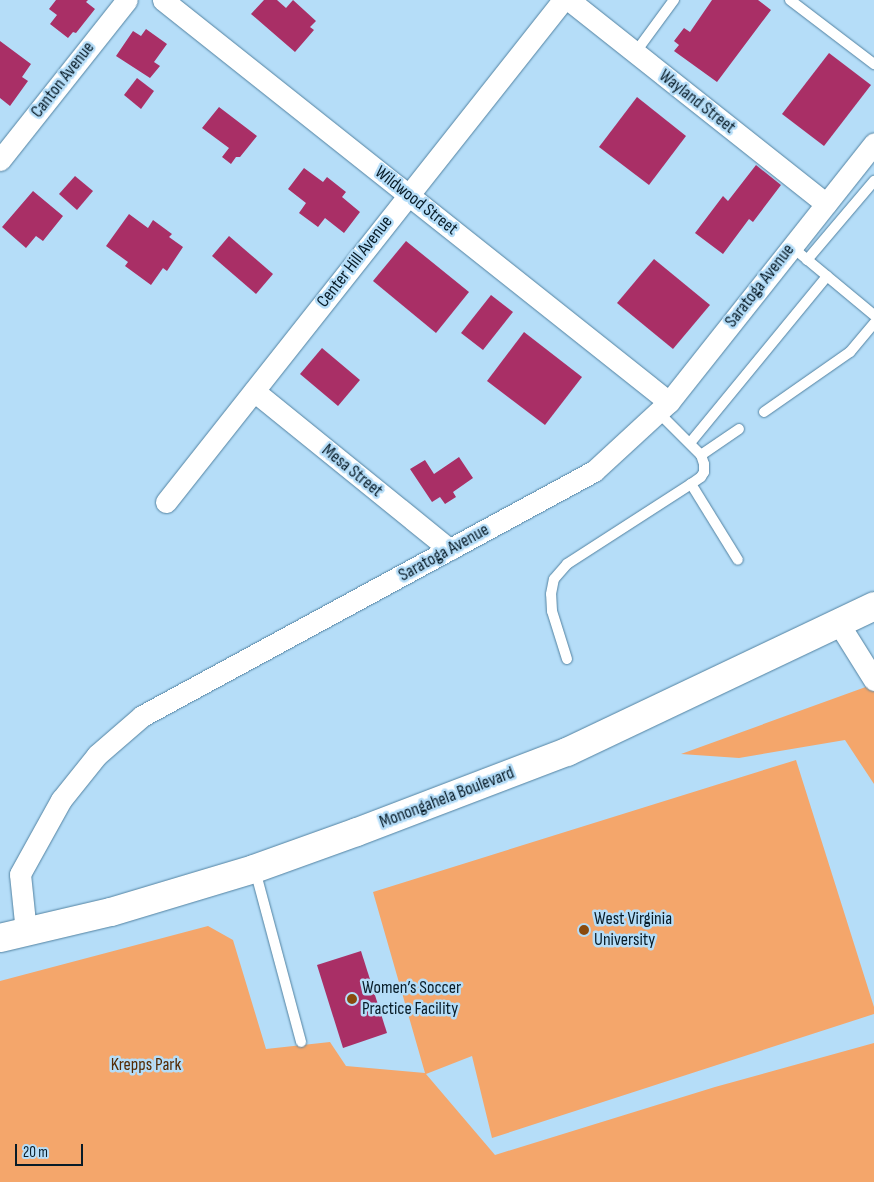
<!DOCTYPE html>
<meta charset="utf-8">
<style>
body{margin:0}
#map{position:relative;width:874px;height:1182px;overflow:hidden;background:#b5ddf8;font-family:"Sofia Sans Condensed",sans-serif}
div>[style]{position:absolute}
.green>*{inset:0;background:#f4a66b}
.building>*{inset:0;background:#a92f66}
.roads{filter:drop-shadow(0 0 1px #5282a1) drop-shadow(0 0 1px #5282a1)}
.lane>*{height:10px;margin:-5px;padding:0 5px;transform-origin:5px;border-radius:5px;background:#fff}
.street>*{height:21px;margin:-10.5px;padding:0 10.5px;transform-origin:10.5px;border-radius:10.5px;background:#fff}
.primary>*{height:28px;margin:-14px;padding:0 14px;transform-origin:14px;border-radius:14px;background:#fff}
.dots>*{width:14px;height:14px;translate:-50% -50%;box-sizing:border-box;border:2px solid #b5ddf8;border-radius:50%}
span{translate:-50% -50%;white-space:nowrap;text-align:center;line-height:1.15;-webkit-text-stroke:5px #b5ddf8;paint-order:stroke}
.street-label{font-size:18px;color:#081c28}
.poi-label{font-size:18px;color:#081c28}
.left{translate:0 -50%;text-align:left}
.park-label{font-size:18px;color:#532a03}
.scale{position:absolute;left:15px;top:1144px;width:68px;height:22px;box-sizing:border-box;border:2px solid #081c28;border-top:0;padding-left:6px;font-size:15px;line-height:18px;white-space:nowrap;color:#081c28;-webkit-text-stroke:4px #b5ddf8;paint-order:stroke}
</style>
<div id="map">
<div class="green">
<i style="clip-path:polygon(874px 684px,874px 784px,845px 740px,739px 758px,681px 754px)"></i>
<i style="clip-path:polygon(796px 760px,874px 1007px,874px 1014px,492px 1138px,472px 1056px,426px 1074px,495px 1155px,715px 1087px,874px 1043px,874px 1182px,0 1182px,0 981px,208px 926px,233px 940px,266px 1049px,330px 1042px,346px 1066px,425px 1073px,373px 892px)"></i>
</div>
<div class="building">
<i style="clip-path:polygon(56px 0,88px 0,86px 2px,95px 9px,76px 33px,73px 32px,68px 38px,50px 24px,57px 15px,49px 9px)"></i>
<i style="clip-path:polygon(264px 0,277px 0,286px 8px,293px 0,316px 21px,310px 27px,314px 30px,295px 52px,251px 14px)"></i>
<i style="clip-path:polygon(712px 0,758px 0,771px 10px,717px 82px,674px 51px,679px 45px,674px 41px,684px 28px,690px 32px)"></i>
<i style="clip-path:polygon(146px 29px,167px 44px,154px 62px,160px 66px,150px 78px,116px 56px,133px 31px,141px 36px)"></i>
<i style="clip-path:polygon(0 41px,31px 64px,22px 77px,28px 81px,10px 106px,0 98px)"></i>
<i style="clip-path:polygon(829px 53px,871px 85px,824px 146px,782px 114px)"></i>
<i style="clip-path:polygon(137px 78px,154px 91px,141px 109px,124px 95px)"></i>
<i style="clip-path:polygon(637px 97px,686px 136px,649px 185px,599px 147px)"></i>
<i style="clip-path:polygon(219px 107px,257px 136px,240px 157px,236px 157px,231px 164px,222px 157px,229px 148px,202px 128px)"></i>
<i style="clip-path:polygon(756px 165px,781px 185px,753px 222px,749px 219px,723px 254px,695px 233px,723px 196px,728px 201px)"></i>
<i style="clip-path:polygon(304px 168px,323px 182px,327px 177px,346px 192px,342px 197px,360px 212px,344px 233px,325px 218px,318px 227px,299px 213px,306px 203px,288px 189px)"></i>
<i style="clip-path:polygon(75px 176px,93px 191px,77px 210px,59px 194px)"></i>
<i style="clip-path:polygon(33px 191px,63px 216px,43px 241px,36px 236px,26px 248px,2px 227px)"></i>
<i style="clip-path:polygon(129px 214px,148px 228px,153px 220px,172px 234px,169px 237px,183px 247px,167px 271px,163px 268px,151px 285px,125px 266px,128px 262px,106px 246px)"></i>
<i style="clip-path:polygon(229px 236px,273px 274px,256px 294px,212px 256px)"></i>
<i style="clip-path:polygon(406px 241px,469px 292px,436px 333px,373px 281px)"></i>
<i style="clip-path:polygon(654px 259px,710px 305px,673px 349px,617px 303px)"></i>
<i style="clip-path:polygon(491px 295px,513px 312px,483px 350px,461px 333px)"></i>
<i style="clip-path:polygon(524px 332px,582px 377px,545px 425px,487px 381px)"></i>
<i style="clip-path:polygon(322px 348px,360px 380px,338px 406px,300px 374px)"></i>
<i style="clip-path:polygon(459px 457px,473px 478px,453px 492px,456px 497px,445px 504px,440px 497px,432px 502px,410px 469px,425px 460px,434px 474px)"></i>
<i style="clip-path:polygon(361px 951px,387px 1033px,343px 1048px,317px 965px)"></i>
</div>
<div class="roads">
<div class="lane">
<i style="left:790px;top:0;width:106px;rotate:37.3deg"></i>
<i style="left:635px;top:53px;width:66px;rotate:-53.7deg"></i>
<i style="left:792px;top:247px;width:107px;rotate:39.7deg"></i>
<i style="left:807px;top:260px;width:104px;rotate:-49.7deg"></i>
<i style="left:764px;top:412px;width:105px;rotate:-34.9deg"></i>
<i style="left:850px;top:352px;width:38px;rotate:-50deg"></i>
<i style="left:690px;top:443px;width:216px;rotate:-50.6deg"></i>
<i style="left:701px;top:455px;width:46px;rotate:-34.4deg"></i>
<i style="left:691px;top:484px;width:89px;rotate:58.3deg"></i>
<i style="left:567px;top:659px;width:50px;rotate:-107.4deg"></i>
<i style="left:552px;top:611px;width:17px;rotate:-93deg"></i>
<i style="left:551px;top:594px;width:15px;rotate:-79deg"></i>
<i style="left:554px;top:579px;width:20px;rotate:-49deg"></i>
<i style="left:567px;top:564px;width:148px;rotate:-32.8deg"></i>
<i style="left:691px;top:484px;width:12px;rotate:-35deg"></i>
<i style="left:701px;top:477px;width:6px;rotate:-59deg"></i>
<i style="left:704px;top:472px;width:8px;rotate:-90deg"></i>
<i style="left:704px;top:464px;width:9px;rotate:-108deg"></i>
<i style="left:701px;top:455px;width:61px;rotate:-135deg"></i>
<i style="left:255px;top:870px;width:178px;rotate:75deg"></i>
</div>
<div class="street">
<i style="left:163px;top:0;width:646px;rotate:38.47deg"></i>
<i style="left:569px;top:0;width:328px;rotate:38.4deg"></i>
<i style="left:0;top:160px;width:204px;rotate:-51.6deg"></i>
<i style="left:254px;top:391px;width:252px;rotate:39deg"></i>
<i style="left:166px;top:502px;width:640px;rotate:-51.66deg"></i>
<i style="left:839px;top:624px;width:66px;rotate:58deg"></i>
<i style="left:26px;top:932px;width:58px;rotate:-95.9deg"></i>
<i style="left:20px;top:874px;width:85px;rotate:-61deg"></i>
<i style="left:61px;top:800px;width:58px;rotate:-51.3deg"></i>
<i style="left:97px;top:755px;width:60px;rotate:-40.9deg"></i>
<i style="left:142px;top:716px;width:514px;rotate:-28.46deg"></i>
<i style="left:594px;top:471px;width:102px;rotate:-42.6deg"></i>
<i style="left:669px;top:402px;width:330px;rotate:-51.6deg"></i>
</div>
<div class="primary">
<i style="left:0;top:938px;width:114px;rotate:-13.2deg"></i>
<i style="left:111px;top:912px;width:149px;rotate:-16.7deg"></i>
<i style="left:254px;top:869px;width:109px;rotate:-19.8deg"></i>
<i style="left:357px;top:832px;width:225px;rotate:-20.9deg"></i>
<i style="left:567px;top:752px;width:340px;rotate:-25.4deg"></i>
</div>
</div>
<div class="dots">
<i style="left:584px;top:930px;background:#894a0e"></i>
<i style="left:352px;top:999px;background:#894a0e"></i>
</div>
<div class="street-label">
<span style="left:63px;top:80px;rotate:-52deg">Canton Avenue</span>
<span style="left:697px;top:102px;rotate:38deg">Wayland Street</span>
<span style="left:416px;top:201px;rotate:38deg">Wildwood Street</span>
<span style="left:355px;top:262px;rotate:-52deg">Center Hill Avenue</span>
<span style="left:760px;top:286px;rotate:-52deg">Saratoga Avenue</span>
<span style="left:352px;top:471px;rotate:39deg">Mesa Street</span>
<span style="left:444px;top:553px;rotate:-29deg">Saratoga Avenue</span>
<span style="left:447px;top:798px;rotate:-21deg">Monongahela Boulevard</span>
</div>
<div class="poi-label">
<span class="left" style="left:594px;top:930px">West Virginia<br>University</span>
<span class="left" style="left:362px;top:999px">Women’s Soccer<br>Practice Facility</span>
</div>
<div class="park-label">
<span style="left:146px;top:1065px">Krepps Park</span>
</div>
<div class="scale">20 m</div>
</div>
